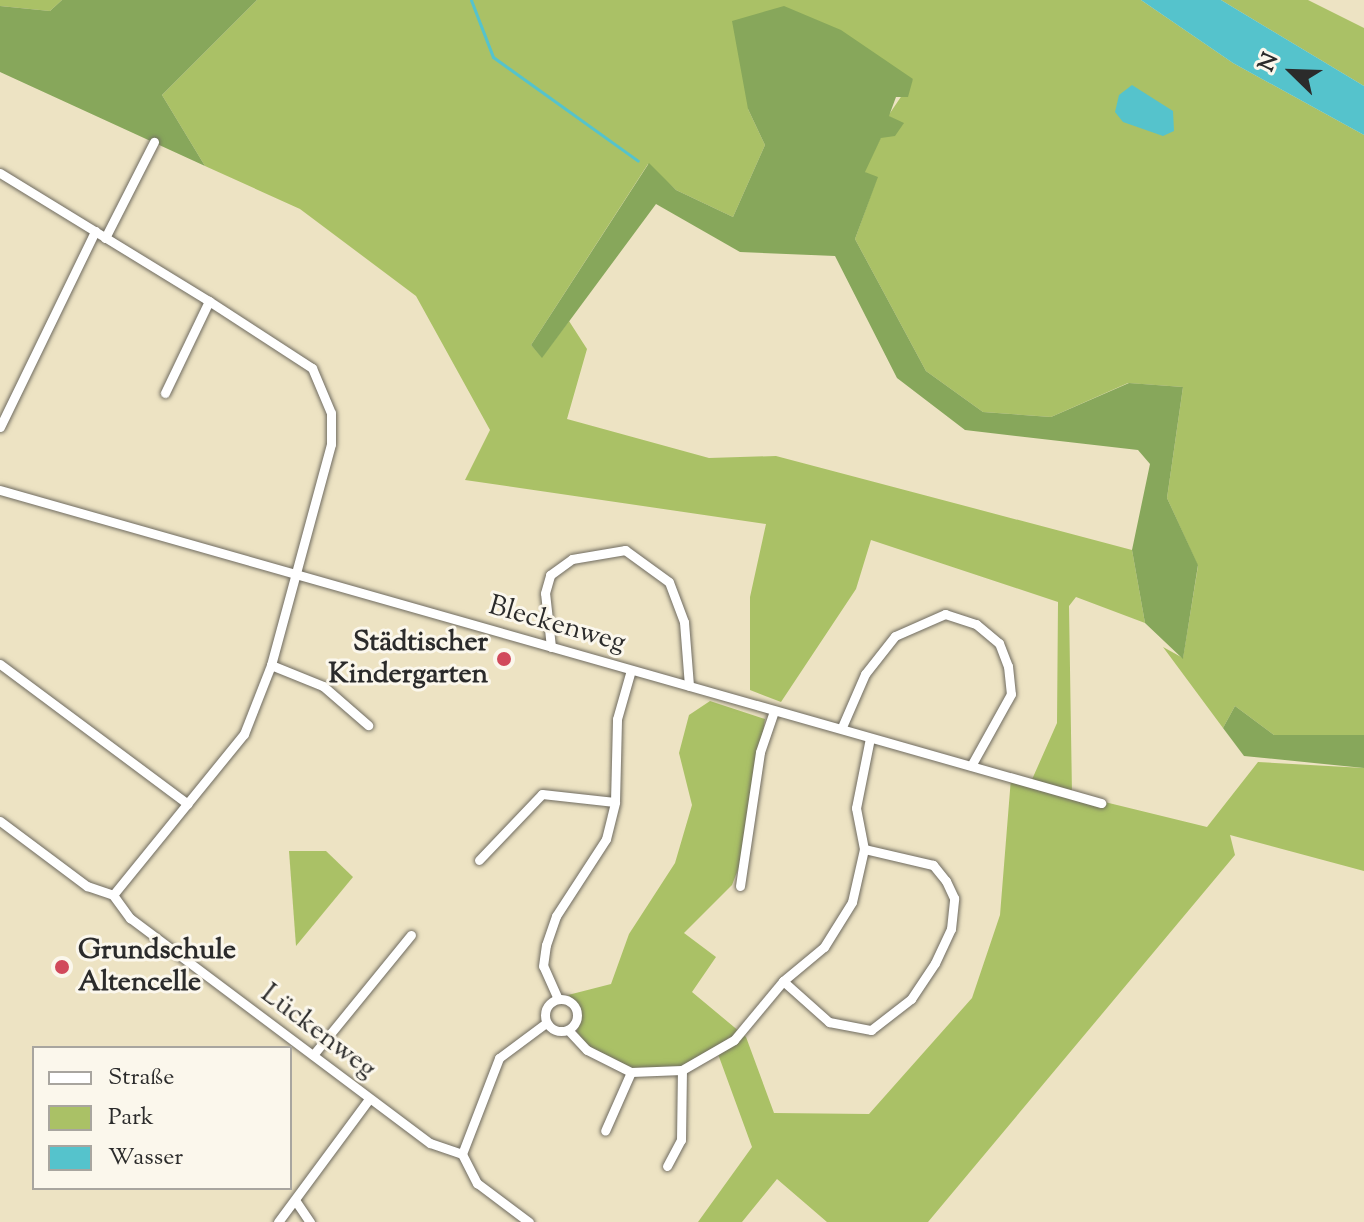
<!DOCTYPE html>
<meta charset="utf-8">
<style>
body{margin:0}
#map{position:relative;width:1364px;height:1222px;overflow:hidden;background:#ede3c3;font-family:"Sorts Mill Goudy",serif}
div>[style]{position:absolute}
.green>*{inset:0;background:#aac166}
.forest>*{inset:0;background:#87a75b}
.water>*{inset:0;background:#55c3cc}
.stream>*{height:3px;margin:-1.5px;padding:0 1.5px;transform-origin:1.5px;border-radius:1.5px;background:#55c3cc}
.roads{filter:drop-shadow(0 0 2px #6f6b60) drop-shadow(0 0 2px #6f6b60)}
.street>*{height:9px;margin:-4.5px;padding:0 4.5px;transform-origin:4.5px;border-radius:4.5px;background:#fff}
.street>.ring{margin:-4.5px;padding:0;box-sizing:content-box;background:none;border:9px solid #fff;border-radius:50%}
.dots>*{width:22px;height:22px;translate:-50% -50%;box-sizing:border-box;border:4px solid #fbf7ec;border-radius:50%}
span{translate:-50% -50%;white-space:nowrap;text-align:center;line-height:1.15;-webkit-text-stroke:6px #fbf7ec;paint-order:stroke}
.street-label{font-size:28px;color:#2b2b2b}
.poi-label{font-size:28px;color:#2b2b2b;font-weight:700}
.right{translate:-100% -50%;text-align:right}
.left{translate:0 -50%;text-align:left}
.legend{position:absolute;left:32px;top:1046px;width:260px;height:144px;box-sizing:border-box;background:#fbf7ec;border:2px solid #a8a59f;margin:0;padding:10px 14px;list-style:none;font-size:24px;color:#2b2b2b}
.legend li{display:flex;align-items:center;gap:16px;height:40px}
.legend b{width:40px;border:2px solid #a8a59f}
.north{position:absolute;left:1252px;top:32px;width:80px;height:80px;-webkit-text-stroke:6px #fbf7ec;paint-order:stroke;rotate:293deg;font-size:22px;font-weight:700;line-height:32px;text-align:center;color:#2b2b2b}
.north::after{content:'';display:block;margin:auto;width:28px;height:36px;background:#2b2b2b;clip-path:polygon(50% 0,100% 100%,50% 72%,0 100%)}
</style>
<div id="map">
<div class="green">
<i style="clip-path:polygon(0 0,62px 0,50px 11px,0 6px)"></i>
<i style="clip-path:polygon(257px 0,1141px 0,1233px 63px,1364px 135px,1364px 735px,1274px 735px,1235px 706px,1223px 728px,1163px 647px,1183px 658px,1198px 566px,1167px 498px,1183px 387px,1128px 383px,1051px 417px,983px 412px,926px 371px,855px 239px,877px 178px,864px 172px,881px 137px,903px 124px,888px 116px,913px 79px,748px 109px,765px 145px,733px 217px,676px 190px,648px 164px,531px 345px,542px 357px,569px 321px,587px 349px,567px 419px,709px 458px,776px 456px,1132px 550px,1145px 623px,1076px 597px,1069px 606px,1072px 794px,1207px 827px,1258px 762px,1364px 768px,1364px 871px,1230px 835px,1235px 855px,928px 1222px,827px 1222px,777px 1179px,742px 1222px,698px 1222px,752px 1147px,718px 1054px,683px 1069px,632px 1071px,588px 1048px,577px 1032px,581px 1011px,568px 995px,611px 984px,629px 934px,675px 863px,692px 805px,679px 753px,689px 715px,710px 701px,765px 719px,746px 849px,732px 885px,684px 933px,716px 957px,692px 992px,746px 1037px,774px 1113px,869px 1114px,972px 998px,1000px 915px,1011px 778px,1030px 784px,1057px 723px,1058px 602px,871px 540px,856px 589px,781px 702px,750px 690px,750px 597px,766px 524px,465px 480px,490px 430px,416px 296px,300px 209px,205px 166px,162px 95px)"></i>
<i style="clip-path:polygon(1221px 0,1308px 0,1364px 28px,1364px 86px)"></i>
<i style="clip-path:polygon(289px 851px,326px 851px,353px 877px,296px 946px)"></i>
</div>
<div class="forest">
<i style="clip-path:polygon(62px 0,257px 0,162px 95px,205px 166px,0 72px,0 6px,50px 11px)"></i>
<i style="clip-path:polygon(784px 6px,841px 30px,913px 79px,908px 97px,896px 97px,889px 116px,904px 123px,895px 136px,881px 138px,865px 172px,878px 177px,855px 239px,926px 371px,983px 412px,1051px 417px,1129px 383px,1183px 387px,1167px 498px,1198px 565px,1183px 659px,1145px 623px,1132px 550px,1150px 464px,1138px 450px,965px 430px,897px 378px,835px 256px,740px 252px,656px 204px,542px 358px,531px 345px,649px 163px,676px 190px,733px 217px,765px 145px,748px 109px,732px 21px)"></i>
<i style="clip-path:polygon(1235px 706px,1274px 735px,1364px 735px,1364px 768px,1244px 756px,1223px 728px)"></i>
</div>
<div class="water">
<i style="clip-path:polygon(1141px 0,1221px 0,1364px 86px,1364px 135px,1233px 63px)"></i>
<i style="clip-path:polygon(1132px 85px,1173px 111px,1174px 131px,1163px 136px,1123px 122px,1115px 112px,1119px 95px)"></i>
</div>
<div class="stream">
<i style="left:471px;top:0;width:61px;rotate:68.9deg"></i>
<i style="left:493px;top:57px;width:178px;rotate:35.6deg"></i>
</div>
<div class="roads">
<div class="street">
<i style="left:0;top:173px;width:245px;rotate:31.5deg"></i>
<i style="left:209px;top:301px;width:102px;rotate:115.6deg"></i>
<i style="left:105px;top:238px;width:108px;rotate:-63deg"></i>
<i style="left:0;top:427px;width:218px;rotate:-64.1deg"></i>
<i style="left:0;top:490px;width:1145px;rotate:15.87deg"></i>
<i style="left:551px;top:647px;width:54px;rotate:-96.3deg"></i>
<i style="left:545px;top:593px;width:19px;rotate:-74deg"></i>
<i style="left:550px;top:575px;width:27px;rotate:-36deg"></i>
<i style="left:572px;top:559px;width:54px;rotate:-9.6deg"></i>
<i style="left:625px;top:550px;width:54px;rotate:36deg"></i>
<i style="left:669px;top:582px;width:43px;rotate:69.4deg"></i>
<i style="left:684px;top:622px;width:64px;rotate:85.5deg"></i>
<i style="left:0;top:664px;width:234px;rotate:36.7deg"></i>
<i style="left:271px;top:665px;width:56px;rotate:22deg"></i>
<i style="left:323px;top:686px;width:60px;rotate:40.9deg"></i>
<i style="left:842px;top:727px;width:58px;rotate:-66.5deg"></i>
<i style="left:865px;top:674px;width:48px;rotate:-51.7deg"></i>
<i style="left:895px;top:636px;width:55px;rotate:-23.7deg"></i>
<i style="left:945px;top:614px;width:33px;rotate:18deg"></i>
<i style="left:976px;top:624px;width:30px;rotate:40deg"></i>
<i style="left:999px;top:643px;width:25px;rotate:69deg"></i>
<i style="left:1008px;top:666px;width:28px;rotate:84deg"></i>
<i style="left:1011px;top:694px;width:82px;rotate:119.1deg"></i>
<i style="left:0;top:821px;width:109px;rotate:36.8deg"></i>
<i style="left:87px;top:886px;width:28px;rotate:19deg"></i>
<i style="left:113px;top:895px;width:29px;rotate:54deg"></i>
<i style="left:130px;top:918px;width:375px;rotate:36.9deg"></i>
<i style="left:430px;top:1143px;width:34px;rotate:19deg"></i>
<i style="left:462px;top:1154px;width:33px;rotate:63deg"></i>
<i style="left:477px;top:1183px;width:65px;rotate:36.9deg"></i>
<i style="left:479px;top:860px;width:91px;rotate:-46.3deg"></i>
<i style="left:542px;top:794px;width:73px;rotate:6.3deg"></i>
<i style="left:740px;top:886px;width:135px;rotate:-81.5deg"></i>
<i style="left:760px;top:752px;width:43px;rotate:-71.1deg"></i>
<i style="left:113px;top:895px;width:208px;rotate:-50.9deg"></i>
<i style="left:244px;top:734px;width:74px;rotate:-68.6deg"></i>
<i style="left:271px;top:665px;width:229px;rotate:-74.8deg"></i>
<i style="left:331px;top:444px;width:31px;rotate:-90deg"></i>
<i style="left:331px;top:413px;width:49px;rotate:-112.9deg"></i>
<i style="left:312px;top:368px;width:123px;rotate:-147deg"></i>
<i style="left:783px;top:981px;width:62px;rotate:41.7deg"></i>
<i style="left:829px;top:1022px;width:43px;rotate:10.8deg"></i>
<i style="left:871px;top:1030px;width:51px;rotate:-37.8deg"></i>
<i style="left:911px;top:999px;width:43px;rotate:-56.3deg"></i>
<i style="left:935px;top:963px;width:38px;rotate:-65deg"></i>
<i style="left:951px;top:929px;width:31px;rotate:-84deg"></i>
<i style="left:954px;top:898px;width:19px;rotate:-115deg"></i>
<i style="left:946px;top:881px;width:21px;rotate:-129deg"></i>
<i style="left:933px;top:865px;width:71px;rotate:-166.9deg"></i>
<i class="ring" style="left:545px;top:999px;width:23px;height:23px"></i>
<i style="left:558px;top:999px;width:36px;rotate:-114deg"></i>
<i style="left:543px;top:966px;width:21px;rotate:-82deg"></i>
<i style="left:546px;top:945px;width:31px;rotate:-71deg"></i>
<i style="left:556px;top:916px;width:92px;rotate:-57deg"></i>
<i style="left:606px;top:839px;width:38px;rotate:-76deg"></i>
<i style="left:615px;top:802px;width:83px;rotate:-88.6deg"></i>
<i style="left:617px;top:719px;width:51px;rotate:-74.1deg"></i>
<i style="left:569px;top:1031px;width:26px;rotate:47deg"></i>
<i style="left:587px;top:1050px;width:49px;rotate:26.6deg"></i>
<i style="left:631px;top:1072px;width:64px;rotate:113.8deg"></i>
<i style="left:313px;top:1055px;width:155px;rotate:-50.8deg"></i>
<i style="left:631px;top:1072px;width:51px;rotate:-2.2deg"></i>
<i style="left:462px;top:1154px;width:103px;rotate:-68.9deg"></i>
<i style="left:499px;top:1058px;width:59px;rotate:-36.7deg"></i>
<i style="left:667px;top:1166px;width:30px;rotate:-62deg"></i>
<i style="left:681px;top:1140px;width:70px;rotate:-89.2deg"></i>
<i style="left:682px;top:1070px;width:60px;rotate:-30deg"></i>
<i style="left:734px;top:1040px;width:77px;rotate:-50.3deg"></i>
<i style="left:783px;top:981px;width:53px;rotate:-39.7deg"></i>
<i style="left:824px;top:947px;width:53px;rotate:-58.1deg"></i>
<i style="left:852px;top:902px;width:54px;rotate:-77.2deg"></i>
<i style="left:864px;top:849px;width:42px;rotate:-101deg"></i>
<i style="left:856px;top:808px;width:71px;rotate:-78.7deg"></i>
<i style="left:295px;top:1200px;width:27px;rotate:56deg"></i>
<i style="left:278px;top:1222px;width:153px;rotate:-53.5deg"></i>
</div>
</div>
<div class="dots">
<i style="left:504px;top:659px;background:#d1495b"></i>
<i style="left:62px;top:967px;background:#d1495b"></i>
</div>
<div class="street-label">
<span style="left:557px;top:625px;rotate:16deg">Bleckenweg</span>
<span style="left:318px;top:1032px;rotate:37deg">Lückenweg</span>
</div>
<div class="poi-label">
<span class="right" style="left:488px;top:659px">Städtischer<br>Kindergarten</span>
<span class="left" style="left:78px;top:967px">Grundschule<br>Altencelle</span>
</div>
<ul class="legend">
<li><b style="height:10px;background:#fff"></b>Straße</li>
<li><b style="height:22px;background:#aac166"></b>Park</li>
<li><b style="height:22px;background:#55c3cc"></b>Wasser</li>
</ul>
<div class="north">N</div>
</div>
